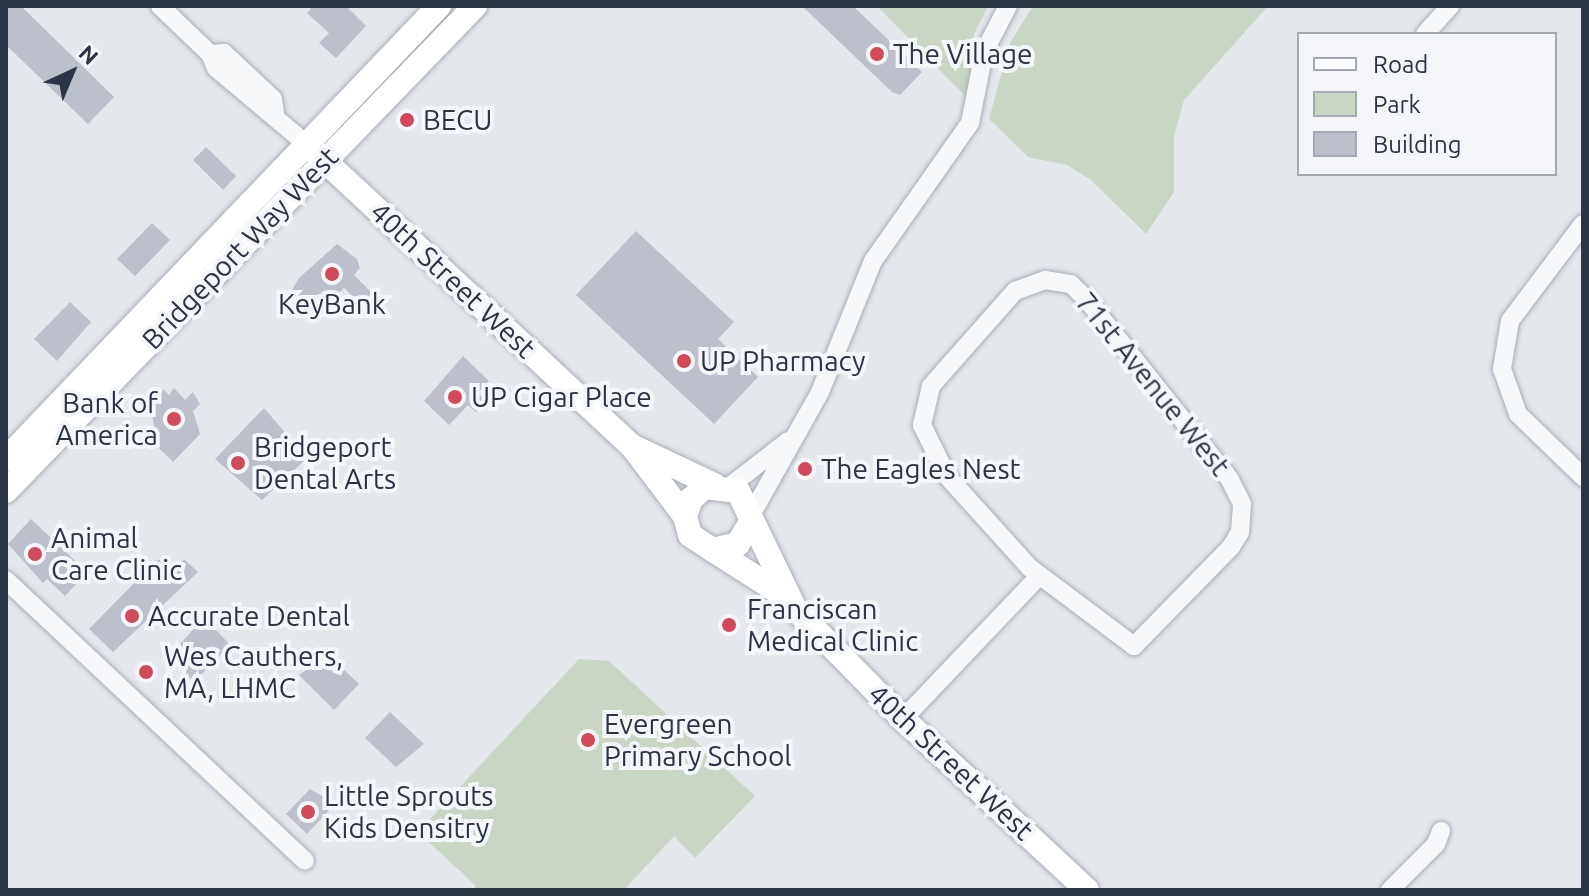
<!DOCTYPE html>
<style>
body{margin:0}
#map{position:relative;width:1589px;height:896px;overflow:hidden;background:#e4e7ec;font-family:Ubuntu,sans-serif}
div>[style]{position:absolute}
.green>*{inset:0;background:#c9d6c5}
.building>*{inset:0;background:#bbc0ca}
.roads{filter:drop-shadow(0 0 2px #a9aeb7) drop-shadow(0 0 2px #a9aeb7)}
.minor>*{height:18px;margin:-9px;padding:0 9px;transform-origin:9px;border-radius:9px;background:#f7f8fa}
.major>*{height:24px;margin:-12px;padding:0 12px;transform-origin:12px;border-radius:12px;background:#fff}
.dots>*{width:22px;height:22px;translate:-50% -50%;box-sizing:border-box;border:4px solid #f4f6f9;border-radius:50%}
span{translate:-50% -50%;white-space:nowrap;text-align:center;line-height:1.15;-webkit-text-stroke:8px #f4f6f9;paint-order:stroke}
.poi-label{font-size:28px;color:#2b3445}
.left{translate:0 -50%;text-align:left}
.right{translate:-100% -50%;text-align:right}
.street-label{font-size:28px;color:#2b3445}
.frame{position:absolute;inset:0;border:8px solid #2b3445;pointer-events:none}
.legend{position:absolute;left:1297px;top:32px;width:260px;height:144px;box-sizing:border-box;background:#f4f6f9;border:2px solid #a4a8b1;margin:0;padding:10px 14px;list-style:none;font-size:24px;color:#2b3445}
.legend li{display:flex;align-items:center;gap:16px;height:40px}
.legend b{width:40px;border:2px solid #a4a8b1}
.north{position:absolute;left:32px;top:32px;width:80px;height:80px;-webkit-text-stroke:6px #f4f6f9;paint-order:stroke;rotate:44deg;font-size:22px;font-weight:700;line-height:32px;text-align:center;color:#2b3445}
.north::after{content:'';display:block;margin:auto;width:28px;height:36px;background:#2b3445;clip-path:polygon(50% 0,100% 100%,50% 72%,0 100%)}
</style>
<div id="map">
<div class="green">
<i style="clip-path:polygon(877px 6px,988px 6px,974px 34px,968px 99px)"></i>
<i style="clip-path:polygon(1033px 6px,1268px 6px,1184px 100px,1174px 136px,1174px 192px,1146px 234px,1091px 180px,1067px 165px,1028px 157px,989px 119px,1010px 43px)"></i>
<i style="clip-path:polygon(579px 659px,609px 661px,755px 796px,695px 858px,674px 836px,624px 890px,473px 890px,476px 886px,418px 832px)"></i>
</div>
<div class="building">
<i style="clip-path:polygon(6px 6px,21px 6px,114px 97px,88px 124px,6px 45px)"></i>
<i style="clip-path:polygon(313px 6px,346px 6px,366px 26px,336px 58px,319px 43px,329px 33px,307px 13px)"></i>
<i style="clip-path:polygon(802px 6px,853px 6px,922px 72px,900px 95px,892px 92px)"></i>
<i style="clip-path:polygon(206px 147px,236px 176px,223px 190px,193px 160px)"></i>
<i style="clip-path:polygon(152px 223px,170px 240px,135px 276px,117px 259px)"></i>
<i style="clip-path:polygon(636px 231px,734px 322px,718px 339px,758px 377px,714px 424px,576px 295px)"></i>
<i style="clip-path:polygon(337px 244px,357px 259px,360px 268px,354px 275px,372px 293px,361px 304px,344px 288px,331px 301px,322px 293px,302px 300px,292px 290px,299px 278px)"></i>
<i style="clip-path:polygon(70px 302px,91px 322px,57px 361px,34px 339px)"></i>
<i style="clip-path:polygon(463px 356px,489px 381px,478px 393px,486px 401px,476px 412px,468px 405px,449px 425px,424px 401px)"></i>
<i style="clip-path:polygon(174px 388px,185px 400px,193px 392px,200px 404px,193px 411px,200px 434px,173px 462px,149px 438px,155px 432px,150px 402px,163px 389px,169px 395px)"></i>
<i style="clip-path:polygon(264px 408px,307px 458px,262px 500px,215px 459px)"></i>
<i style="clip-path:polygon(31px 519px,87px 572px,65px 596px,47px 579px,43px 583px,8px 544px)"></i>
<i style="clip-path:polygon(166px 559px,176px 567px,184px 559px,198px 572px,113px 652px,89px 629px,157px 560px)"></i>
<i style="clip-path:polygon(204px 617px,230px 645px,194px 682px,170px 656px)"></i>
<i style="clip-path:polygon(328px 655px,359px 684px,334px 710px,299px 675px)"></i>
<i style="clip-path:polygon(390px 712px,424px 744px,396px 767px,365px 738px)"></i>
<i style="clip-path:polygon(310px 789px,329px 800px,325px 804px,330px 809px,307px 834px,286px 814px)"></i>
</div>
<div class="roads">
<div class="minor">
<i style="left:160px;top:6px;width:69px;rotate:43.8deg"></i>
<i style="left:210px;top:54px;width:15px;rotate:67deg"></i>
<i style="left:216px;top:68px;width:116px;rotate:40.1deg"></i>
<i style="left:1425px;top:34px;width:38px;rotate:-48deg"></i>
<i style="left:210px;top:54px;width:14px;rotate:-4deg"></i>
<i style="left:224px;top:53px;width:67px;rotate:43.2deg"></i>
<i style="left:273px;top:99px;width:15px;rotate:82deg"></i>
<i style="left:1583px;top:224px;width:121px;rotate:127deg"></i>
<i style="left:1510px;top:321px;width:49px;rotate:99.5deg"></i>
<i style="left:1502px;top:369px;width:48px;rotate:70.4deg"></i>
<i style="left:1518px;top:414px;width:91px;rotate:44.1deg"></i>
<i style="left:1045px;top:280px;width:26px;rotate:9deg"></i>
<i style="left:1071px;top:284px;width:24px;rotate:45deg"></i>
<i style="left:1088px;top:301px;width:226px;rotate:51.5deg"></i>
<i style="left:1229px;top:478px;width:29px;rotate:63deg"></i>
<i style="left:1242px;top:504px;width:28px;rotate:94deg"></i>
<i style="left:1240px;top:532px;width:17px;rotate:121deg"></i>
<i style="left:1231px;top:547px;width:139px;rotate:134.4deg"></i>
<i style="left:1134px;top:646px;width:130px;rotate:-143.1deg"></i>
<i style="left:1030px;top:568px;width:124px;rotate:-132.1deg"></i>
<i style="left:947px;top:476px;width:57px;rotate:-116.1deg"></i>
<i style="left:922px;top:425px;width:40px;rotate:-77deg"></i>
<i style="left:931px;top:386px;width:127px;rotate:-48.5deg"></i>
<i style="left:1015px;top:291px;width:32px;rotate:-20deg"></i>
<i style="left:730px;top:486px;width:73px;rotate:-37.8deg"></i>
<i style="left:751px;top:515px;width:141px;rotate:-60.7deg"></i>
<i style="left:820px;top:392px;width:141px;rotate:-68deg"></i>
<i style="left:873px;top:261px;width:169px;rotate:-54.9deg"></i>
<i style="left:970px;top:123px;width:72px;rotate:-78.8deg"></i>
<i style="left:984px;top:52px;width:52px;rotate:-62.4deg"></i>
<i style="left:6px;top:580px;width:410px;rotate:43.2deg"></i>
<i style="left:903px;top:719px;width:197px;rotate:-46.4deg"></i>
<i style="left:1390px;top:890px;width:65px;rotate:-45deg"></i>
<i style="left:1436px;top:844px;width:14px;rotate:-69deg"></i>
</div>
<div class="major">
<i style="left:312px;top:149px;width:437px;rotate:42.9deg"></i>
<i style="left:632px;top:446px;width:88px;rotate:52.9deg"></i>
<i style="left:638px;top:449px;width:84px;rotate:25.3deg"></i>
<i style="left:6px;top:459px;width:627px;rotate:-46.29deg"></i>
<i style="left:6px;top:491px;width:675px;rotate:-45.96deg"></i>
<i style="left:751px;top:522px;width:26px;rotate:121deg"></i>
<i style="left:738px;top:544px;width:26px;rotate:167deg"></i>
<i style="left:713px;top:550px;width:27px;rotate:-147deg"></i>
<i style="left:690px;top:535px;width:20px;rotate:-105deg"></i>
<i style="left:685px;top:516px;width:18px;rotate:-71deg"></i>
<i style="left:691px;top:499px;width:18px;rotate:-41deg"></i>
<i style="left:705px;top:487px;width:33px;rotate:7deg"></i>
<i style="left:738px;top:491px;width:131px;rotate:64.2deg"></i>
<i style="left:795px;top:609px;width:154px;rotate:45.5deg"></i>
<i style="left:903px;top:719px;width:251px;rotate:42.9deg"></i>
<i style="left:713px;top:550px;width:85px;rotate:32.6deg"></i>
</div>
</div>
<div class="dots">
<i style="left:877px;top:54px;background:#d1495b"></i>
<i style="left:407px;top:120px;background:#d1495b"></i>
<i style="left:332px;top:274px;background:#d1495b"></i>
<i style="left:684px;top:361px;background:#d1495b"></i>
<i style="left:455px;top:397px;background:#d1495b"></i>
<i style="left:174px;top:419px;background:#d1495b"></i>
<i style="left:238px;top:463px;background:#d1495b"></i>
<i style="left:805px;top:469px;background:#d1495b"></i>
<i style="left:35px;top:554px;background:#d1495b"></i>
<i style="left:132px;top:616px;background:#d1495b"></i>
<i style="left:729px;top:625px;background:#d1495b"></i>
<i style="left:146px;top:672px;background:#d1495b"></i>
<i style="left:588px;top:740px;background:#d1495b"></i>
<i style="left:308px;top:812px;background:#d1495b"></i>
</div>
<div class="poi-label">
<span class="left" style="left:893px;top:54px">The Village</span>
<span class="left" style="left:423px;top:120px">BECU</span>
<span style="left:332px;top:304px">KeyBank</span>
<span class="left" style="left:700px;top:361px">UP Pharmacy</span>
<span class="left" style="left:471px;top:397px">UP Cigar Place</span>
<span class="right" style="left:158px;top:419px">Bank of<br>America</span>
<span class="left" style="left:254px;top:463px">Bridgeport<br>Dental Arts</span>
<span class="left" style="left:821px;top:469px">The Eagles Nest</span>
<span class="left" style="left:51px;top:554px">Animal<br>Care Clinic</span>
<span class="left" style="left:747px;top:625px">Franciscan<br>Medical Clinic</span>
<span class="left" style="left:148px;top:616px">Accurate Dental</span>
<span class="left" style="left:164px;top:672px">Wes Cauthers,<br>MA, LHMC</span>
<span class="left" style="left:604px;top:740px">Evergreen<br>Primary School</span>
<span class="left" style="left:324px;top:812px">Little Sprouts<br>Kids Densitry</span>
</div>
<div class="street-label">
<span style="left:240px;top:248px;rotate:-46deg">Bridgeport Way West</span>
<span style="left:453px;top:280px;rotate:43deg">40th Street West</span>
<span style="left:1153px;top:384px;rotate:51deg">71st Avenue West</span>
<span style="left:951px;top:762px;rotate:43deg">40th Street West</span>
</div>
<div class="frame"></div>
<ul class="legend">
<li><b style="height:10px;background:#fff"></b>Road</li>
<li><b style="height:22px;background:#c9d6c5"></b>Park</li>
<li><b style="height:22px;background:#bbc0ca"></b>Building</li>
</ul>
<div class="north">N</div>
</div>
